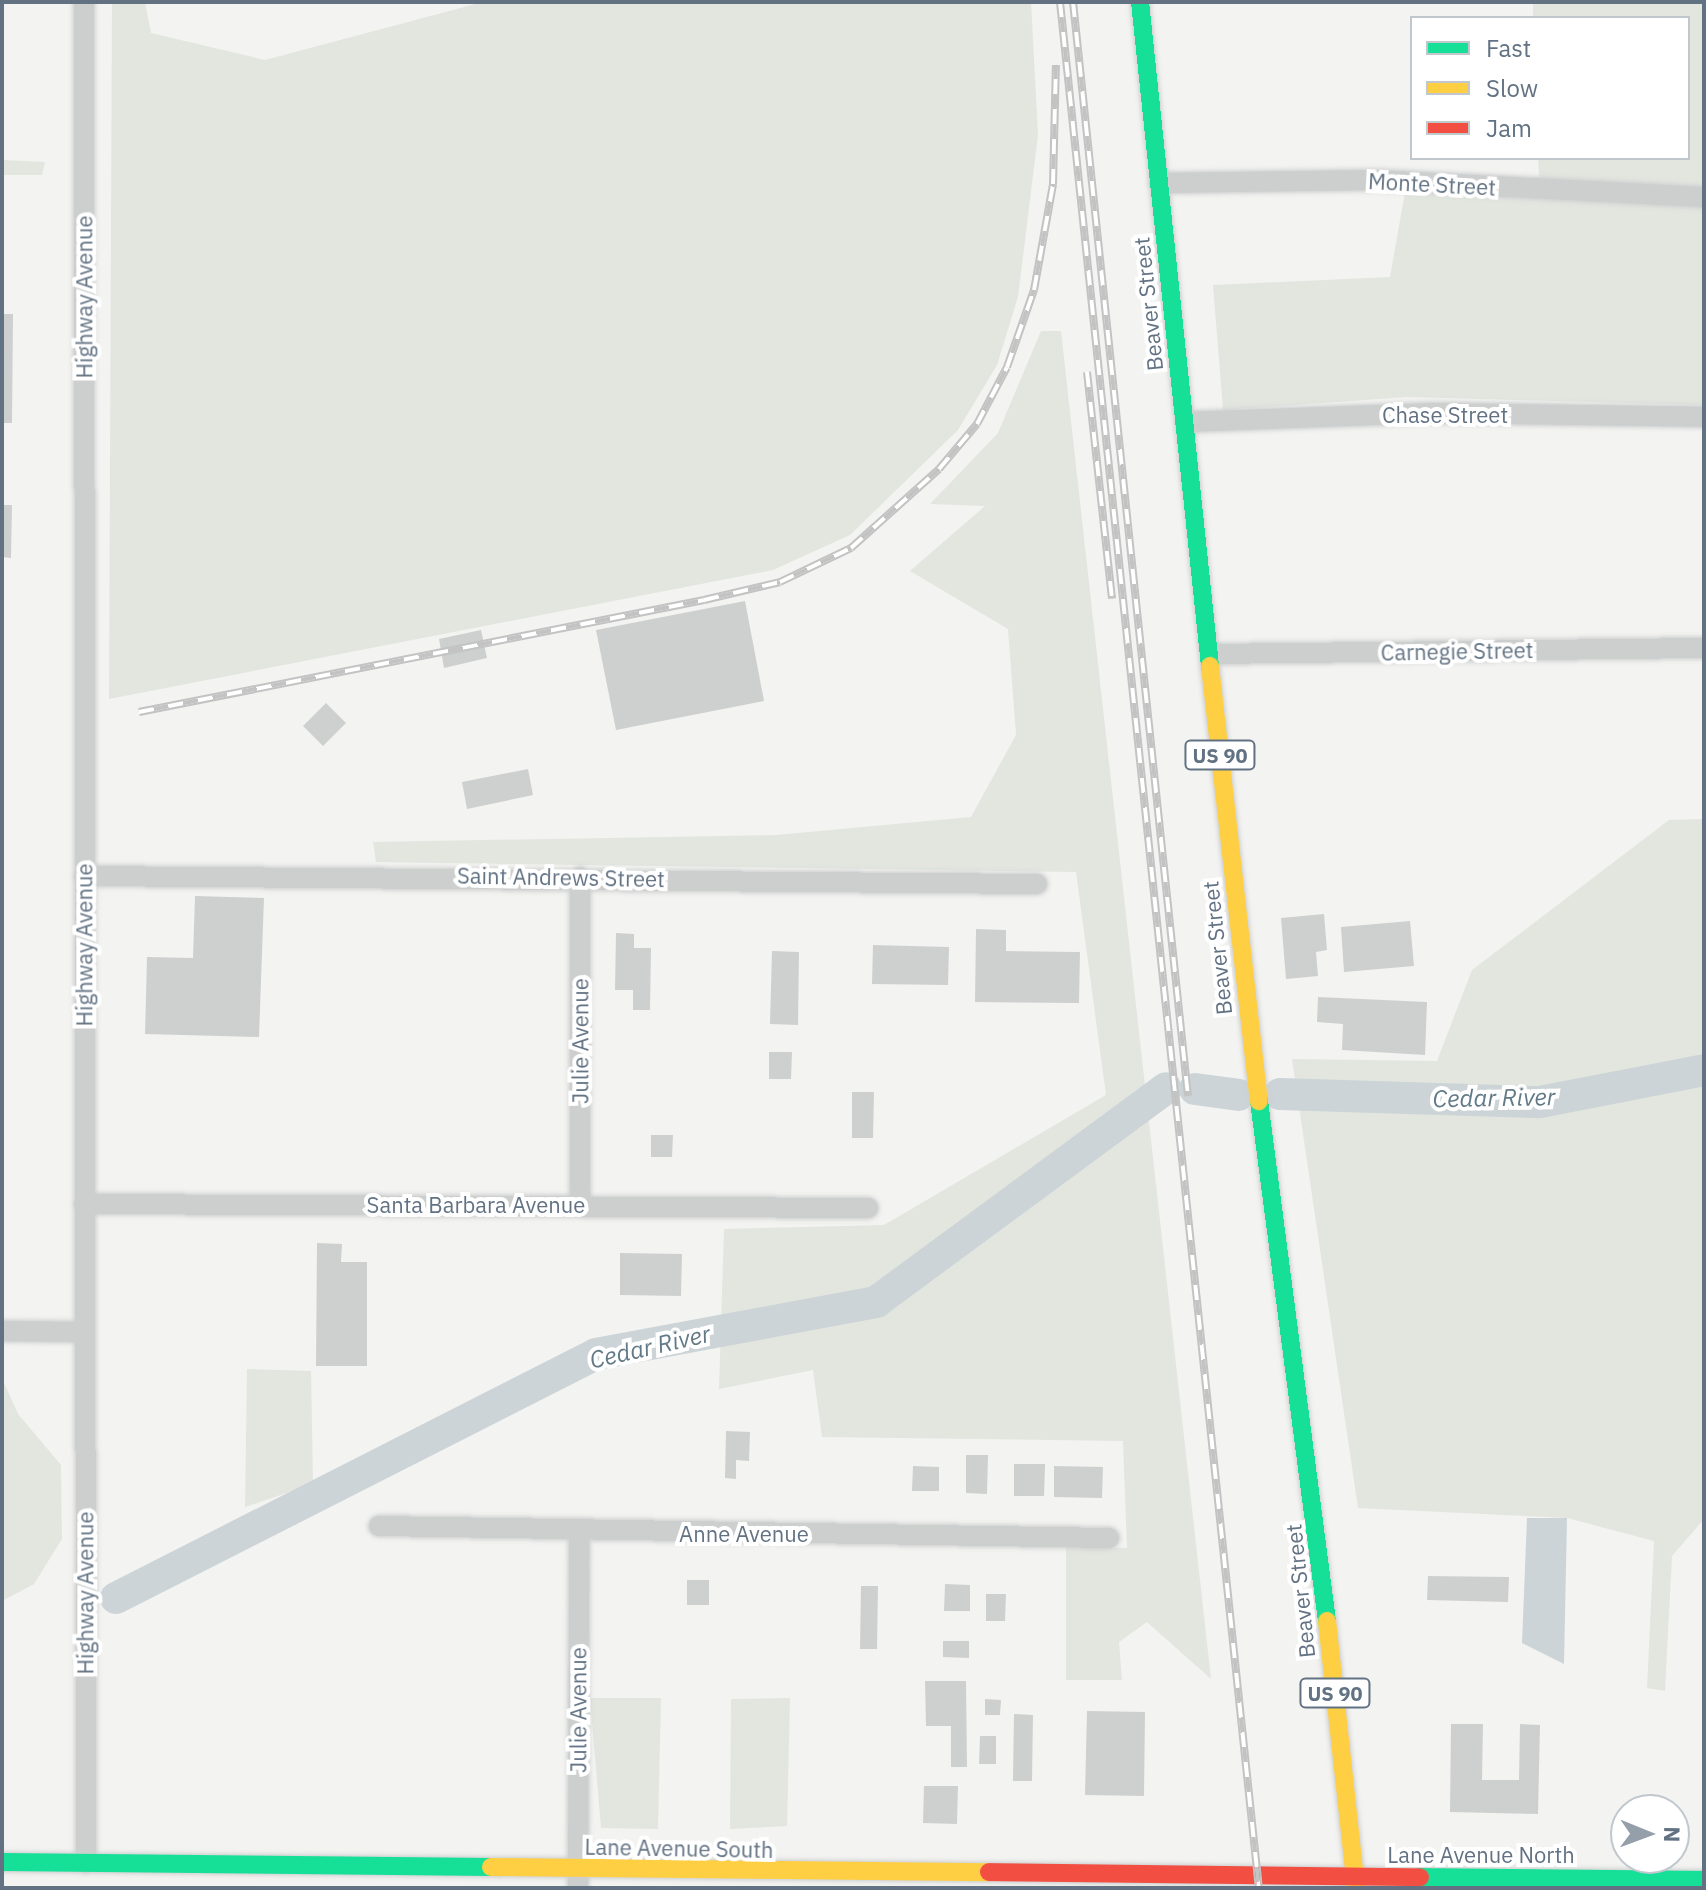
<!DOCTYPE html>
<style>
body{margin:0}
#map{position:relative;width:1706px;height:1890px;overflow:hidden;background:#f3f3f1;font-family:"IBM Plex Sans",sans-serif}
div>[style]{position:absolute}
.green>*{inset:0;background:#e2e6df}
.water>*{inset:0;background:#ccd4d7}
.river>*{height:32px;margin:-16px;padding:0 16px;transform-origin:16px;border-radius:16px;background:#ccd4d7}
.building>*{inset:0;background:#ced0d0}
.roads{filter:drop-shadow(0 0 2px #ced0d1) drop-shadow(0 0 2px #ced0d1)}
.street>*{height:20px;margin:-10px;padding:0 10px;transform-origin:10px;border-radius:10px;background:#cdcece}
.fast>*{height:18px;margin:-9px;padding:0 9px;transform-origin:9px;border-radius:9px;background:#16e098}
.slow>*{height:18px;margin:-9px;padding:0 9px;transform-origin:9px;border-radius:9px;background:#ffcf43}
.jam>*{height:18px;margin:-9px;padding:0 9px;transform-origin:9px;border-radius:9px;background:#f24e42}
.rail>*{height:8px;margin-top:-4px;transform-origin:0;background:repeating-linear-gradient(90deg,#fff 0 15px,#c3c3c4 0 30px);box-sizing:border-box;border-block:2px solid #c3c3c4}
span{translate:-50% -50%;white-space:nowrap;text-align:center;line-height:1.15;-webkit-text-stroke:8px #fff;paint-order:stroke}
.shield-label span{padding:2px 6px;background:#fff;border:2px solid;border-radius:6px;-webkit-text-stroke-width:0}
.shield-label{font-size:20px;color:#627283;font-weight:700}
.street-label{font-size:22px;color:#627283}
.water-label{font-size:24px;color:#627a87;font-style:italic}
.frame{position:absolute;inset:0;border:4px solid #627283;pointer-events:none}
.legend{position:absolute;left:1410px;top:16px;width:280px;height:144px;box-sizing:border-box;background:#fff;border:2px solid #c0c7cd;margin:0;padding:10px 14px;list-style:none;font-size:24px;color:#627283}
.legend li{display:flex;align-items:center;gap:16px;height:40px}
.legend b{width:40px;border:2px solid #c0c7cd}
.north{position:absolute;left:1610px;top:1794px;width:80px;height:80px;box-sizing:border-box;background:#fff;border:2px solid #c0c7cd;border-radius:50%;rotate:91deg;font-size:22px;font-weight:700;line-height:32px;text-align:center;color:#627283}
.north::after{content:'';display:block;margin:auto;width:28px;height:36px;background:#959faa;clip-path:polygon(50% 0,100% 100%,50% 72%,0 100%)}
</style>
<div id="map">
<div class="green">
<i style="clip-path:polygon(112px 2px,145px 2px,151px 33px,265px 60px,483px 2px,1031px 2px,1038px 135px,1018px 297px,997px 365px,958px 430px,850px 535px,773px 570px,109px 699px)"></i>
<i style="clip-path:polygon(1533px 2px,1704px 2px,1704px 405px,1407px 397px,1223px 410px,1213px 285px,1390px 277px,1405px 192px,1539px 177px,1538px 158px,1688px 158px,1688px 18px,1533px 18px)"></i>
<i style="clip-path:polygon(2px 160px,45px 162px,42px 175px,2px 175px)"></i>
<i style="clip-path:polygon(1041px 331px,1061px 331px,1211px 1679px,1147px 1622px,1119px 1642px,1122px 1680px,1066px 1680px,1066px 1546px,1127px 1548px,1123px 1441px,822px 1437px,813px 1370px,719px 1389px,724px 1229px,884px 1225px,1106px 1095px,1076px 872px,376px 862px,373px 842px,776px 835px,971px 817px,1016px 735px,1008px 629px,910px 571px,985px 506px,930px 504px,998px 433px)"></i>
<i style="clip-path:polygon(1704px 819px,1704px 1519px,1672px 1556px,1665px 1691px,1647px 1688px,1654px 1541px,1567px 1518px,1358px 1508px,1292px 1059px,1437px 1061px,1472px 970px,1669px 820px)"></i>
<i style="clip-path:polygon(247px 1369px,311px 1371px,313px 1484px,245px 1507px)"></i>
<i style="clip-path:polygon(2px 1378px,18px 1414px,61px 1465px,62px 1539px,34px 1584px,2px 1601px)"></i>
<i style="clip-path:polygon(590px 1698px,661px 1698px,658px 1829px,601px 1828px)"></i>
<i style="clip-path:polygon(790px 1698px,787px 1826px,730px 1829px,731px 1699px)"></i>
</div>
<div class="water">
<i style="clip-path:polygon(1527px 1518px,1567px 1518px,1564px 1664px,1522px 1643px)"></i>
</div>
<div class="river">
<i style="left:1195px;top:1089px;width:44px;rotate:7.8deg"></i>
<i style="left:1280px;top:1094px;width:260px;rotate:1.8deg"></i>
<i style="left:1540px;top:1102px;width:167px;rotate:-11deg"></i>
<i style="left:116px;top:1598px;width:538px;rotate:-26.95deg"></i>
<i style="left:596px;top:1354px;width:285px;rotate:-10.5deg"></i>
<i style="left:876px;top:1302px;width:360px;rotate:-36.4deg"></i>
</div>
<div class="building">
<i style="clip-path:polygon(2px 314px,13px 314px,12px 423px,2px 423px)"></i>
<i style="clip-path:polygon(2px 505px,12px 505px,11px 558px,2px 557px)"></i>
<i style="clip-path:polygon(745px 601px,764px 701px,616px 730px,596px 630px)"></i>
<i style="clip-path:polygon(481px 630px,487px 658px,444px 668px,439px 639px)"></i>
<i style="clip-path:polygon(326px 703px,346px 723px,323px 746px,303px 726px)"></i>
<i style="clip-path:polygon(528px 769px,533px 795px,467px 809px,462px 782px)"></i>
<i style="clip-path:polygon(195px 896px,264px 898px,259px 1037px,145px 1034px,147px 957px,193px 958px)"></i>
<i style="clip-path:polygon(1324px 914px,1327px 950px,1316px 952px,1318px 976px,1286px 979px,1281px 918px)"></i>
<i style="clip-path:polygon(1410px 921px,1414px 966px,1344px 972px,1341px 927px)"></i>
<i style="clip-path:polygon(976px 929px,1006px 930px,1006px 951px,1080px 952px,1079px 1003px,975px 1002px)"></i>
<i style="clip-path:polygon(616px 933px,634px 934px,634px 948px,651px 948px,650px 1010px,633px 1010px,633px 990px,615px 990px)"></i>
<i style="clip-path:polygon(873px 945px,949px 947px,948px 985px,872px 984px)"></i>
<i style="clip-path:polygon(772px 951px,799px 952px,798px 1025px,770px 1024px)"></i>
<i style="clip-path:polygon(1318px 997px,1427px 1002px,1425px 1055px,1342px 1050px,1343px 1024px,1317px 1022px)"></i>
<i style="clip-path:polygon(769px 1052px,792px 1052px,791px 1079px,769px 1079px)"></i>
<i style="clip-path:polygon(852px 1092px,874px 1092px,873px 1138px,852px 1138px)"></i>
<i style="clip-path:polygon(651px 1135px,673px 1135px,672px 1157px,651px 1157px)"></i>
<i style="clip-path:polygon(317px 1243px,342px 1244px,341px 1262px,367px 1262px,367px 1366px,316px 1366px)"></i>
<i style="clip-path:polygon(620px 1253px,682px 1254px,681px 1296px,620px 1295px)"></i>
<i style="clip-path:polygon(726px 1431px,750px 1432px,749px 1461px,736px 1460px,736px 1479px,725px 1478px)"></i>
<i style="clip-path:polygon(966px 1455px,988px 1455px,987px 1494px,966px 1493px)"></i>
<i style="clip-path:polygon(1014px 1464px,1045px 1464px,1044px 1496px,1014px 1496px)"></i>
<i style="clip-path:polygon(913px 1466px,939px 1467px,939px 1491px,912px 1491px)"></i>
<i style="clip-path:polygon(1054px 1466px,1103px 1467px,1102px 1498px,1054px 1497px)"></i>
<i style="clip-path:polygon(1428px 1576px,1509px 1577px,1508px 1602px,1427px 1600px)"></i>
<i style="clip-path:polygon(687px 1580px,709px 1580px,709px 1605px,687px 1605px)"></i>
<i style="clip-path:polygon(945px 1584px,970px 1585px,970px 1611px,944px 1611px)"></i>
<i style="clip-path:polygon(861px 1586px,878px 1586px,877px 1649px,860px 1649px)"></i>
<i style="clip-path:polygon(986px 1594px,1006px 1594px,1005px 1621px,986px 1621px)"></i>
<i style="clip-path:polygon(943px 1641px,969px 1641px,969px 1658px,943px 1657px)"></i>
<i style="clip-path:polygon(925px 1681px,966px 1681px,967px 1767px,951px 1767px,951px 1726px,926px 1726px)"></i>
<i style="clip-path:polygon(985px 1699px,1001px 1700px,1000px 1715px,985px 1715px)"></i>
<i style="clip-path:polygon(1087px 1711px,1145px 1712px,1144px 1796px,1085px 1795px)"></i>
<i style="clip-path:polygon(1014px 1714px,1033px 1715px,1032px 1781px,1013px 1781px)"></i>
<i style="clip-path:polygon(1451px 1724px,1483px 1724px,1482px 1780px,1519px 1780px,1520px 1724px,1540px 1725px,1538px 1814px,1450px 1812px)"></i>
<i style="clip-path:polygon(980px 1736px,996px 1736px,996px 1764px,979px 1764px)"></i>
<i style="clip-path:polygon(924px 1786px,958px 1786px,957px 1824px,923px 1823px)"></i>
</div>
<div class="roads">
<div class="street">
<i style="left:84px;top:2px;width:1861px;rotate:89.94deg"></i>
<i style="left:1159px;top:183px;width:218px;rotate:-0.8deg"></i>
<i style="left:1377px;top:180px;width:327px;rotate:3deg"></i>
<i style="left:1185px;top:422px;width:249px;rotate:-2.1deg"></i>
<i style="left:1434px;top:413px;width:270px;rotate:0.8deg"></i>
<i style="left:1210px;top:654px;width:494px;rotate:-0.7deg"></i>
<i style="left:84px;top:876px;width:953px;rotate:0.48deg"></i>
<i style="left:84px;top:1204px;width:784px;rotate:0.29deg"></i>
<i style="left:580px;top:1205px;width:328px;rotate:-90deg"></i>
<i style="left:2px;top:1331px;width:82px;rotate:0.7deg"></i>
<i style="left:379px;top:1526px;width:730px;rotate:0.94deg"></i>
<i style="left:578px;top:1888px;width:355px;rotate:-89.8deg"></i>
</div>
<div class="fast">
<i style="left:1140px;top:2px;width:668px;rotate:83.98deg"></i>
<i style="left:1259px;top:1101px;width:524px;rotate:82.55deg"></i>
<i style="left:2px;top:1862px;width:489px;rotate:0.6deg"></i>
<i style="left:1420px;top:1877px;width:284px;rotate:0.6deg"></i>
</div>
<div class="slow">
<i style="left:1210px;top:666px;width:438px;rotate:83.6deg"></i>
<i style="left:1327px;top:1621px;width:269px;rotate:83.8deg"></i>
<i style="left:491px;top:1867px;width:498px;rotate:0.6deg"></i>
</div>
<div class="jam">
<i style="left:989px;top:1872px;width:431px;rotate:0.7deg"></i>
</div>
</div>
<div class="rail">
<i style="left:1060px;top:2px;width:1896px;rotate:83.98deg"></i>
<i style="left:1073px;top:2px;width:1100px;rotate:84deg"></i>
<i style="left:1087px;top:372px;width:228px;rotate:83.7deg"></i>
<i style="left:139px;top:712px;width:576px;rotate:-11.21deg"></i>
<i style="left:704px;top:600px;width:78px;rotate:-13.3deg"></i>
<i style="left:780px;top:582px;width:79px;rotate:-25.6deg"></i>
<i style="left:851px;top:548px;width:118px;rotate:-41.9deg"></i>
<i style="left:939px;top:469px;width:59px;rotate:-49.8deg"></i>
<i style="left:977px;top:424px;width:64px;rotate:-62.2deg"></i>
<i style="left:1007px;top:367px;width:82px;rotate:-70.7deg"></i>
<i style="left:1034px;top:290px;width:108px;rotate:-79.8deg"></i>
<i style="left:1053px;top:184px;width:119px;rotate:-88.6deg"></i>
</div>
<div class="shield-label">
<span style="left:1220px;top:755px">US 90</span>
<span style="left:1335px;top:1693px">US 90</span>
</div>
<div class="street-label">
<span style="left:1432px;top:184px;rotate:3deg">Monte Street</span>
<span style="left:84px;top:297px;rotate:-90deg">Highway Avenue</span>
<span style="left:1148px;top:304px;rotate:-96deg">Beaver Street</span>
<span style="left:1445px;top:415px">Chase Street</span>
<span style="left:1457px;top:651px;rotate:-1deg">Carnegie Street</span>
<span style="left:561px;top:877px;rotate:1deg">Saint Andrews Street</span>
<span style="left:84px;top:945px;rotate:-90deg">Highway Avenue</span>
<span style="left:1217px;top:948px;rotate:-96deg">Beaver Street</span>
<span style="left:580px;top:1041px;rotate:-90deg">Julie Avenue</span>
<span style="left:476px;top:1205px">Santa Barbara Avenue</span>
<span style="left:744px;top:1534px">Anne Avenue</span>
<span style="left:1300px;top:1591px;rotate:-96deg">Beaver Street</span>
<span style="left:85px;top:1593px;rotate:-90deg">Highway Avenue</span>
<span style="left:578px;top:1710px;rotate:-90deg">Julie Avenue</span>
<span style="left:679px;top:1848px;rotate:1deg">Lane Avenue South</span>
<span style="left:1481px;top:1855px">Lane Avenue North</span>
</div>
<div class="water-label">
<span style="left:1494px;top:1098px;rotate:-1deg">Cedar River</span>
<span style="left:650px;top:1347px;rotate:-13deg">Cedar River</span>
</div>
<div class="frame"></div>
<ul class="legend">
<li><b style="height:10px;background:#16e098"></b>Fast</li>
<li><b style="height:10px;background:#ffcf43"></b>Slow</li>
<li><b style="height:10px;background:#f24e42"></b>Jam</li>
</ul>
<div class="north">N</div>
</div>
